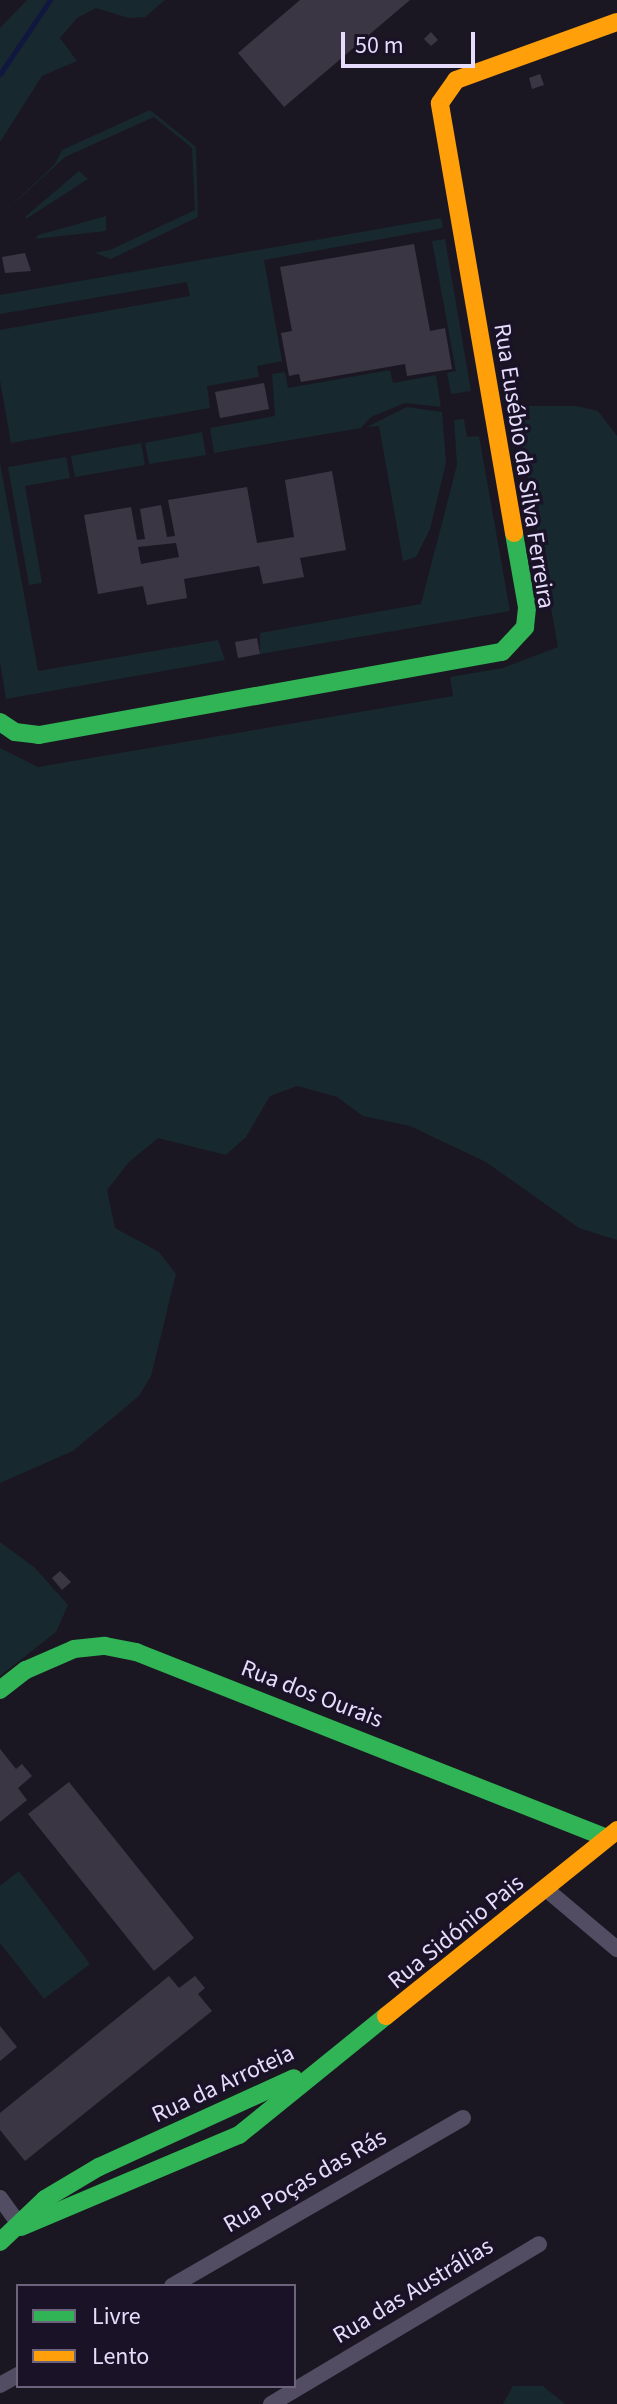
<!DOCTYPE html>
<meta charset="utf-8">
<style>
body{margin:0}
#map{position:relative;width:617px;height:2404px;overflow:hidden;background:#1b1722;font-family:"Source Sans 3",sans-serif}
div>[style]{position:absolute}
.green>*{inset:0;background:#17282e}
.stream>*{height:5px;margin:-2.5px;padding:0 2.5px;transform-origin:2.5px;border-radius:2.5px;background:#11173f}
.building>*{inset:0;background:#3b3644}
.street>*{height:16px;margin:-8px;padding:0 8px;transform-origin:8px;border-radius:8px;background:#524d62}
.fast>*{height:18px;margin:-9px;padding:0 9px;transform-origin:9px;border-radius:9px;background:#30b455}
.slow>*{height:18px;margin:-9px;padding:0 9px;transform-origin:9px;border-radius:9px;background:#ff9f0a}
span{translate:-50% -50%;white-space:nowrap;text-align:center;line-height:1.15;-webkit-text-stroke:7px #1a1227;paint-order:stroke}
.street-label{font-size:24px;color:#e6dcfc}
.legend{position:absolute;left:16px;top:2284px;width:280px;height:104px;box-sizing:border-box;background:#1a1227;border:2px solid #6c637c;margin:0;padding:10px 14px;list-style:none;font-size:24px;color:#e6dcfc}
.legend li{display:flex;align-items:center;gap:16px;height:40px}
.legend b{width:40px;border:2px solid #6c637c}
.scale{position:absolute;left:341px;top:32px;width:134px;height:36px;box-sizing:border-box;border:4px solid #e6dcfc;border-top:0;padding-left:10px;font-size:24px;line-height:28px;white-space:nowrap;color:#e6dcfc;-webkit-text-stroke:6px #1a1227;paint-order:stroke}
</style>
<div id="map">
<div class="green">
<i style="clip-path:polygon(27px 0,165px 0,145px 17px,129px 18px,96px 8px,77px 18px,60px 38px,77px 61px,42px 76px,0 142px,0 28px)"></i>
<i style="clip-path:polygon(150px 110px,196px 147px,198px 217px,111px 259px,95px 253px,48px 262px,110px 250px,195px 210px,192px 148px,154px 117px,65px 157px,0 216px,55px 164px,62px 150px)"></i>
<i style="clip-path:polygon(79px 171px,88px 179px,26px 219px,26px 216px)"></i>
<i style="clip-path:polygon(106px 216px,106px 231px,35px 239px,38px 235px)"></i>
<i style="clip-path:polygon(441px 218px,443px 228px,264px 260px,282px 361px,257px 366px,259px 377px,207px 386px,210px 408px,11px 443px,0 380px,0 330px,190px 296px,187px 282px,0 314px,0 295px)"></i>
<i style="clip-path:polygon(445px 239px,471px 391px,451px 394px,447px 373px,456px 371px,432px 241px)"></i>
<i style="clip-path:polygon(390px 370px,393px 383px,436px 375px,441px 407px,405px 403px,371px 417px,361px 428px,214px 453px,210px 428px,275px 416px,272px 374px,285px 372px,288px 388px)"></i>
<i style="clip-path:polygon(515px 406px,576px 406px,598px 411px,617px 436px,617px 1240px,579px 1228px,486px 1162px,410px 1126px,363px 1116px,337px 1097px,297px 1086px,270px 1096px,246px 1137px,226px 1155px,158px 1138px,129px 1162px,107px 1190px,115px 1228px,159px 1252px,176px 1274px,151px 1376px,139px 1396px,73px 1451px,0 1483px,0 748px,38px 767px,453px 696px,450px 677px,503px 668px,558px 647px)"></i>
<i style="clip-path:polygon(407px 407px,442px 412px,446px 463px,430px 529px,416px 557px,403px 561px,379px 426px,367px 427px)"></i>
<i style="clip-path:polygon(464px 419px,467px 437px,479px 436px,510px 611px,260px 654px,260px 633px,421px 604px,457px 465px,454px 420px)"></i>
<i style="clip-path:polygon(202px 432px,206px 455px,149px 464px,145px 443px)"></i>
<i style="clip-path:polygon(141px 443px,145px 465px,75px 477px,71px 456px)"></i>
<i style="clip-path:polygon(66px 457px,70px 478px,25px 486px,42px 583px,29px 585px,8px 467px)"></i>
<i style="clip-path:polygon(0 463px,38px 671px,218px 640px,225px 660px,6px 699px,0 662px)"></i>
<i style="clip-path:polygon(0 1542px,34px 1567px,68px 1605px,56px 1632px,0 1676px)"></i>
<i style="clip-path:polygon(19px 1871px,90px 1964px,44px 1999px,0 1943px,0 1886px)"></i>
<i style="clip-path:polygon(513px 2386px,543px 2386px,565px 2404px,503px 2404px)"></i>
</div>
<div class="stream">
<i style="left:0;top:74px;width:89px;rotate:-56deg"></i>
</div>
<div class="building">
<i style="clip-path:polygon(300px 0,410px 0,284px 107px,238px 53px)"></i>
<i style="clip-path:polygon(431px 32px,438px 40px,431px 46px,424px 39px)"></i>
<i style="clip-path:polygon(540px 74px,544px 85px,532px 89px,529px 78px)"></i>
<i style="clip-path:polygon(414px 244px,430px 331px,445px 328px,452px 369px,407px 376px,405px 364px,301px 382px,299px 374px,289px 376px,281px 333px,292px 331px,280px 267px)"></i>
<i style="clip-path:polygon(25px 253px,31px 271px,5px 273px,2px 257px)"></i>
<i style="clip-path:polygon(264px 383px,269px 409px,220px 418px,215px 392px)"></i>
<i style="clip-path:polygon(evenodd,332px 471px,346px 550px,300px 558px,304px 577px,263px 584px,259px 566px,184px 579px,187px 598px,147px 605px,143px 586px,98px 594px,84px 515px,131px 507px,137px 540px,145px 539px,140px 509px,161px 505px,167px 537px,175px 536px,168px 500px,247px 487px,257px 543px,294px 537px,285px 480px,332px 471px,176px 543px,179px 557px,141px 564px,138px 547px,176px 543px)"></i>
<i style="clip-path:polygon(257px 638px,260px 654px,238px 658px,235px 642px)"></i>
<i style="clip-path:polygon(60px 1571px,71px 1582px,62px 1590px,52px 1578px)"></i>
<i style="clip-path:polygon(0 1749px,16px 1769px,22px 1764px,32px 1776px,18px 1788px,27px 1800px,0 1822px)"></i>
<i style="clip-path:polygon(69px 1782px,194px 1938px,154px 1971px,28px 1814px)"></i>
<i style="clip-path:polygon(169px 1976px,179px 1988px,195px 1976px,205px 1988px,198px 1994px,212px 2011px,25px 2161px,0 2130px,0 2113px)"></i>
<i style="clip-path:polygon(0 2026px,17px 2047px,0 2061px)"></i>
</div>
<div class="street">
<i style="left:547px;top:1890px;width:92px;rotate:40.1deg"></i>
<i style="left:0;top:2198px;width:36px;rotate:54deg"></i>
<i style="left:172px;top:2286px;width:336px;rotate:-30deg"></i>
<i style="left:0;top:2385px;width:21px;rotate:-29deg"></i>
<i style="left:271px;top:2404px;width:312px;rotate:-30.8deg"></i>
</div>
<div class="fast">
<i style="left:0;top:722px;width:18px;rotate:34deg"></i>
<i style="left:15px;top:732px;width:24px;rotate:7deg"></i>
<i style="left:39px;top:735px;width:470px;rotate:-10.2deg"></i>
<i style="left:502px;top:652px;width:34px;rotate:-47deg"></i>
<i style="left:525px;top:627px;width:20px;rotate:-84deg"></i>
<i style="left:527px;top:607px;width:75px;rotate:-100deg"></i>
<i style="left:0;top:1690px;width:33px;rotate:-38deg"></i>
<i style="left:26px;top:1670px;width:52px;rotate:-23.6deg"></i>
<i style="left:74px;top:1649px;width:31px;rotate:-6deg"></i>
<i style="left:105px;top:1646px;width:32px;rotate:11deg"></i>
<i style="left:136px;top:1652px;width:506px;rotate:21.55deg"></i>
<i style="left:21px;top:2227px;width:237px;rotate:-22.9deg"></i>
<i style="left:239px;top:2135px;width:189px;rotate:-39deg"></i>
<i style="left:0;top:2242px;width:62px;rotate:-43.7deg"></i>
<i style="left:45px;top:2199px;width:63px;rotate:-30.7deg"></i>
<i style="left:99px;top:2167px;width:214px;rotate:-24.5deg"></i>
</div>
<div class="slow">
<i style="left:514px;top:533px;width:436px;rotate:-99.8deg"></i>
<i style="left:440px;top:103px;width:28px;rotate:-55deg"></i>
<i style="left:456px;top:80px;width:171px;rotate:-19.8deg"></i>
<i style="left:386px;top:2016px;width:297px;rotate:-38.8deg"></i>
</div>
<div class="street-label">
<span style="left:524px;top:466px;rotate:81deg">Rua Eusébio da Silva Ferreira</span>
<span style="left:312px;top:1694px;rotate:21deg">Rua dos Ourais</span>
<span style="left:456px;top:1932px;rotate:-39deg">Rua Sidónio Pais</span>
<span style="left:223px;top:2084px;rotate:-25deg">Rua da Arroteia</span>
<span style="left:305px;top:2181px;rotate:-30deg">Rua Poças das Rás</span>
<span style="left:413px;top:2291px;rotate:-31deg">Rua das Austrálias</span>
</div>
<ul class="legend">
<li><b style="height:10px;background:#30b455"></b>Livre</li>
<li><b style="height:10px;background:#ff9f0a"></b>Lento</li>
</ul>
<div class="scale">50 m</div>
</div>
